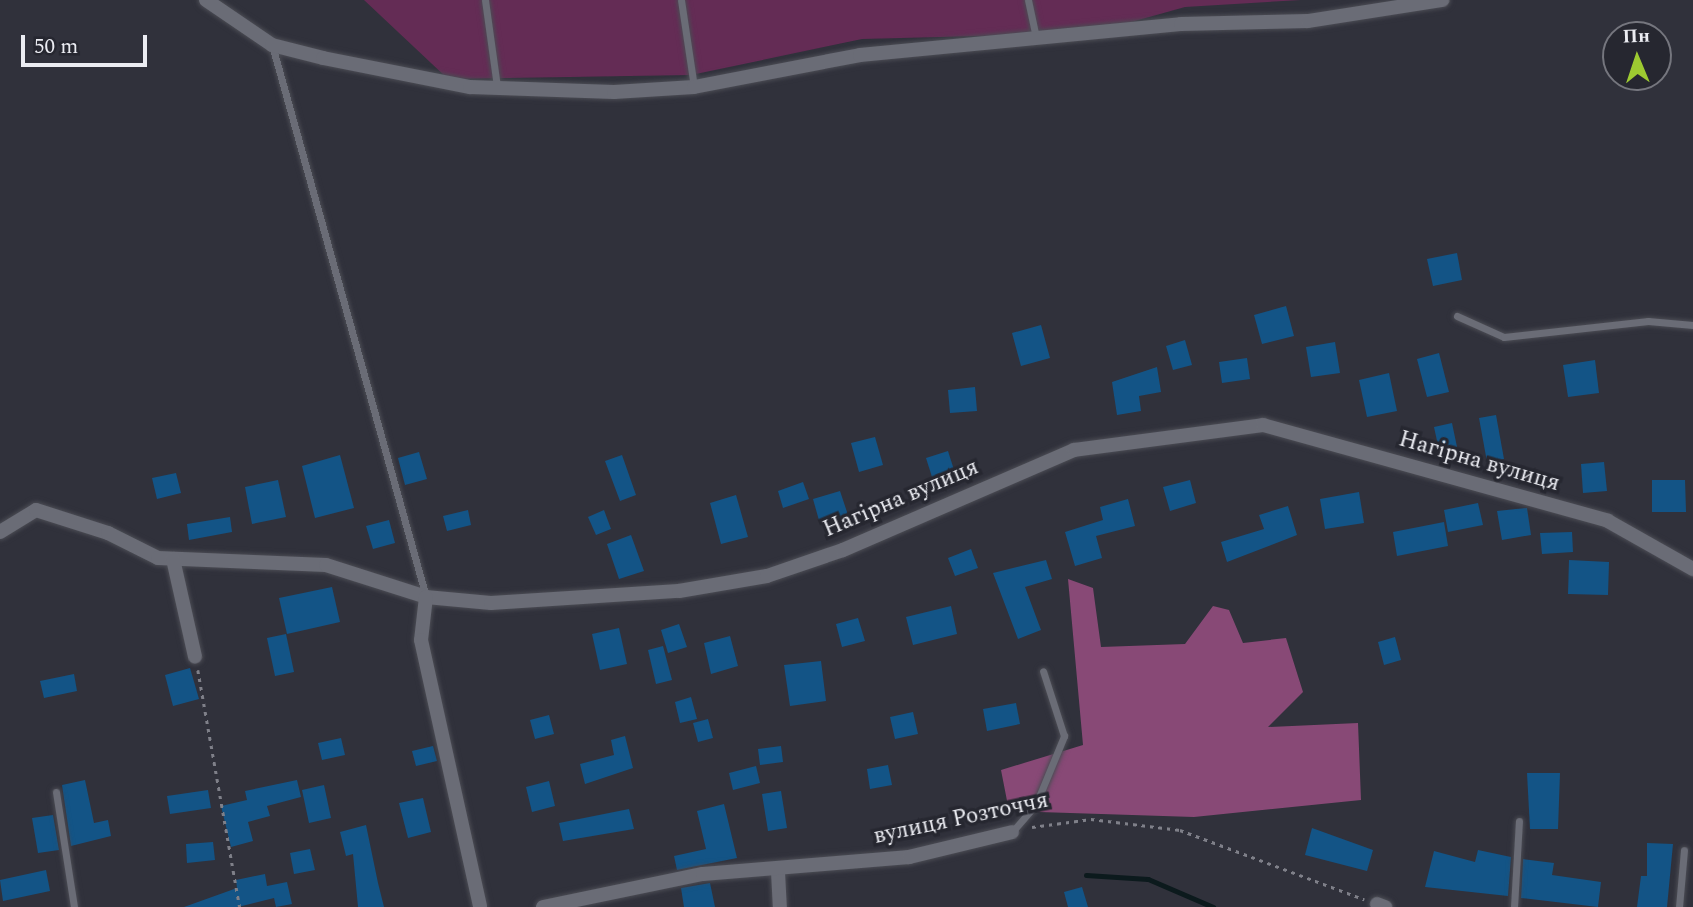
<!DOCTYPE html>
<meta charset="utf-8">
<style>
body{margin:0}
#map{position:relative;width:1693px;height:907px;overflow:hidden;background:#30313b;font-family:Spectral,serif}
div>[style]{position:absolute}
.green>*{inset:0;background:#642c55}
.forest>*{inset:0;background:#884976}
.stream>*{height:5px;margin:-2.5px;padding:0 2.5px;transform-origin:2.5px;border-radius:2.5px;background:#0c1a1d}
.building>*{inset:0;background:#135486}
.path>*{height:2.5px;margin-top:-1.25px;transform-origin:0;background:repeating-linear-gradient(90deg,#7f8089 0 3.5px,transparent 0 8.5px)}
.roads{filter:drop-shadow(0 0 2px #4b4c54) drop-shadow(0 0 2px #4b4c54)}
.service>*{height:7px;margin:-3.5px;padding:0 3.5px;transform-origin:3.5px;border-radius:3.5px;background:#6a6c76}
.minor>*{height:14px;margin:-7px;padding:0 7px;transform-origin:7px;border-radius:7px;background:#6a6c76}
span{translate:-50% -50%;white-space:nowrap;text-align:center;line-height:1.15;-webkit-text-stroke:7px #262730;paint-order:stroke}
.street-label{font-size:23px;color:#ebecf2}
.north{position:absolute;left:1602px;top:21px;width:70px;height:70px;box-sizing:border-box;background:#262730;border:2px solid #75767e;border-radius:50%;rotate:358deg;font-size:19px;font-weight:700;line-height:28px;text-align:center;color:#ebecf2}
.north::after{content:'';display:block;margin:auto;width:24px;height:32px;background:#9dca31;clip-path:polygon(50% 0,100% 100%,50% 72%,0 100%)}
.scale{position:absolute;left:21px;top:35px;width:126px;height:32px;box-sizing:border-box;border:4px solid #ebecf2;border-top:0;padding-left:9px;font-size:21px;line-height:24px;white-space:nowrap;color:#ebecf2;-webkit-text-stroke:5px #262730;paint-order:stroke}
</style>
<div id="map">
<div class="green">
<i style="clip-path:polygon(364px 0,1301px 0,1185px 7px,1092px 33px,862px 39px,691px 75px,448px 79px)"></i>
</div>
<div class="forest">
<i style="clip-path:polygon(1068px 579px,1093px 588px,1101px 647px,1185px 644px,1213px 606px,1229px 610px,1243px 643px,1286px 638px,1303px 692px,1268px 727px,1358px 723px,1361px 800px,1194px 817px,1009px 811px,1001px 770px,1083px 745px)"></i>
</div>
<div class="stream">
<i style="left:1086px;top:875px;width:62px;rotate:3.7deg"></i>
<i style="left:1148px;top:879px;width:71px;rotate:23.3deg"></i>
</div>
<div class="building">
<i style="clip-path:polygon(1457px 253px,1462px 280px,1433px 286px,1427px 259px)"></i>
<i style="clip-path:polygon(1286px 306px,1294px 336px,1262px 344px,1254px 315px)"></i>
<i style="clip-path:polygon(1041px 325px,1050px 358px,1021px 366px,1012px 333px)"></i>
<i style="clip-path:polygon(1185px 340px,1192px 365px,1173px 370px,1166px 346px)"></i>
<i style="clip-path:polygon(1335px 342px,1340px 373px,1311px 377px,1306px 347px)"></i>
<i style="clip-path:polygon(1439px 353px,1449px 392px,1427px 397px,1417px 359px)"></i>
<i style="clip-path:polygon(1247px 358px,1250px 379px,1222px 383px,1219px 362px)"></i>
<i style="clip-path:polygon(1595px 360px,1599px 393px,1568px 397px,1563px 365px)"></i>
<i style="clip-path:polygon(1157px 367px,1161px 392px,1139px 396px,1141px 411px,1117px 415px,1112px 382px)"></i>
<i style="clip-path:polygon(1389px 373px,1397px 411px,1367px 417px,1359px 380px)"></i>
<i style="clip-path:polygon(975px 387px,977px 411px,950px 413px,948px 390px)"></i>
<i style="clip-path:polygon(1496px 415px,1504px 459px,1487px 462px,1479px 418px)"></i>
<i style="clip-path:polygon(1452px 423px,1457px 447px,1439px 450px,1434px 427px)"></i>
<i style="clip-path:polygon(875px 437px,883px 465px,859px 472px,851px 443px)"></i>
<i style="clip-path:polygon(948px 451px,954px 470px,932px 477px,926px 458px)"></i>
<i style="clip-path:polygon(419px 452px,427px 479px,405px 485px,398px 458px)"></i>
<i style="clip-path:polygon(340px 455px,354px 508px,315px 518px,302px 466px)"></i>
<i style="clip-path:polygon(622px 455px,636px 495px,620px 501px,605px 461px)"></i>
<i style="clip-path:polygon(1604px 462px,1607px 491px,1583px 493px,1581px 464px)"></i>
<i style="clip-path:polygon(176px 473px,181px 493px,157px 499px,152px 478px)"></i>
<i style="clip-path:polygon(278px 480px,286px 517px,252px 524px,245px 487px)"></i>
<i style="clip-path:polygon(1190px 480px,1196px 503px,1170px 511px,1163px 487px)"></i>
<i style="clip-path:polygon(1652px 480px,1685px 480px,1686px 512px,1652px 512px)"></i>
<i style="clip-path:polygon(803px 482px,809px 499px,783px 508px,778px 491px)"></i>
<i style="clip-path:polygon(840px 491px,848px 515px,820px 524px,813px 499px)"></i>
<i style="clip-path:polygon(1359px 492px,1364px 523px,1325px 529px,1320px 499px)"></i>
<i style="clip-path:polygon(736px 495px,748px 537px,721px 544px,710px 503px)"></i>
<i style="clip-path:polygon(1128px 499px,1135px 526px,1096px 536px,1102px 558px,1075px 566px,1065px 532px,1103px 520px,1100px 507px)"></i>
<i style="clip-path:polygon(1478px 503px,1483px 525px,1448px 532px,1444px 510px)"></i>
<i style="clip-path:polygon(1288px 506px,1297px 535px,1227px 562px,1221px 542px,1264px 529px,1259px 515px)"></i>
<i style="clip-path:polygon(1527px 508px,1531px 535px,1502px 540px,1497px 511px)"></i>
<i style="clip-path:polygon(468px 510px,471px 525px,447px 531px,443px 516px)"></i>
<i style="clip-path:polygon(604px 510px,611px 529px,596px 535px,588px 517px)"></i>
<i style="clip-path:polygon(230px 517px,232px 532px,189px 540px,187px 524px)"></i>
<i style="clip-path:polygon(389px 520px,395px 543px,373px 549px,366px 526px)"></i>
<i style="clip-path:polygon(1444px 522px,1448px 546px,1397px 556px,1393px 532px)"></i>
<i style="clip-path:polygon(1572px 532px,1573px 552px,1542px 554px,1540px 533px)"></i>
<i style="clip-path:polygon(631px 535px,644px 571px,619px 579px,607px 544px)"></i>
<i style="clip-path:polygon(971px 549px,978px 568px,955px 576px,948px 558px)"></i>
<i style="clip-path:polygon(1046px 560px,1052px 579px,1025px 587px,1041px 630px,1018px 639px,993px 573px)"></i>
<i style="clip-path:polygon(1569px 560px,1609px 562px,1608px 595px,1568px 594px)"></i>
<i style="clip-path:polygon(332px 587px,340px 622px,287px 634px,279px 598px)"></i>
<i style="clip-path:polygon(951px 606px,957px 634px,913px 645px,906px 617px)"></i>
<i style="clip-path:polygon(858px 618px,865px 641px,842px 647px,836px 624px)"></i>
<i style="clip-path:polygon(679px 624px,687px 647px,668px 653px,661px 630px)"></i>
<i style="clip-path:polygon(619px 628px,627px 664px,600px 670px,592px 634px)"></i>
<i style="clip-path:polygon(286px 634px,294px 672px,275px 676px,267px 638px)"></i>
<i style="clip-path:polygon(730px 636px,738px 666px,711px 674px,704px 643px)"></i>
<i style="clip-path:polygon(1395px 637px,1401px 660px,1384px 665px,1378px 642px)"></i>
<i style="clip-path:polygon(663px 646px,672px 680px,656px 684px,648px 650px)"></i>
<i style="clip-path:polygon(821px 661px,826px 701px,790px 706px,784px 665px)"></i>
<i style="clip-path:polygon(190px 668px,199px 699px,173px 706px,165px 675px)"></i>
<i style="clip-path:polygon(74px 674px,77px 691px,44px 698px,40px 681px)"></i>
<i style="clip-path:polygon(691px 697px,697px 719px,680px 723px,675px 702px)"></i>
<i style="clip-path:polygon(1016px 703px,1020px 724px,987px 731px,983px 709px)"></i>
<i style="clip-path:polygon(913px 712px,918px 734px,895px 739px,890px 717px)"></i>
<i style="clip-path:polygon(549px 715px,554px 734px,535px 739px,530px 720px)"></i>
<i style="clip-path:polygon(708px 719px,713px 738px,698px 742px,693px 723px)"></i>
<i style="clip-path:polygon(625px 736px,633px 768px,585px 784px,580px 764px,614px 755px,611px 740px)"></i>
<i style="clip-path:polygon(341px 738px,345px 755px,322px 760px,318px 743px)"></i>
<i style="clip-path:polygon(433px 746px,437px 761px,416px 766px,412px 751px)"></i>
<i style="clip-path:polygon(781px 746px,783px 762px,760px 765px,758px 749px)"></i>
<i style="clip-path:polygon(888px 765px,892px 785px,870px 789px,867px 769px)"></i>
<i style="clip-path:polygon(756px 766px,760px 783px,733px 790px,729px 773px)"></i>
<i style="clip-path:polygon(1527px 773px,1560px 773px,1558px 829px,1530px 829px)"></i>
<i style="clip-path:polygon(85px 780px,94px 823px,108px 820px,111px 836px,71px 846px,62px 785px)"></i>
<i style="clip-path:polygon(297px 780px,301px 797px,267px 806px,270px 816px,248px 822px,253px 841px,231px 847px,221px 806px,247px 800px,245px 791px)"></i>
<i style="clip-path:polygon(549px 781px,555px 806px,532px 812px,526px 787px)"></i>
<i style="clip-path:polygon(324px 785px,331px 818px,309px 823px,302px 790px)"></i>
<i style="clip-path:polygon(208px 790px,211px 808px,170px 814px,167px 796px)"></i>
<i style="clip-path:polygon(781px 791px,787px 828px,768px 831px,762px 794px)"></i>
<i style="clip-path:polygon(423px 798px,431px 832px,408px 838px,399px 803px)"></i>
<i style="clip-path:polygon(724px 804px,737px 858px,677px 870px,674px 856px,706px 849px,697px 811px)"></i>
<i style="clip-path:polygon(629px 809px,634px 829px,563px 841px,559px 823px)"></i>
<i style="clip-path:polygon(53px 815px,59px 850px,38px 853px,32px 818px)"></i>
<i style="clip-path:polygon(366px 825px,378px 883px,384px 907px,358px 907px,353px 854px,346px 856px,340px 832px)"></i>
<i style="clip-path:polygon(1312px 828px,1373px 850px,1367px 871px,1305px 855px)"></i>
<i style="clip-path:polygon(213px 842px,215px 860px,187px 863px,186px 844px)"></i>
<i style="clip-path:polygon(1647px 843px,1673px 844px,1667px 907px,1637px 907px,1641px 876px,1647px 876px)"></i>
<i style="clip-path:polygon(310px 849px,315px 870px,294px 874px,290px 853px)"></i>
<i style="clip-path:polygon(1478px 850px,1511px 857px,1508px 896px,1425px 887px,1434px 851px,1475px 862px)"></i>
<i style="clip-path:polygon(1523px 859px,1554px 863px,1552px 875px,1601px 882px,1598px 907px,1521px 898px)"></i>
<i style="clip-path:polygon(46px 870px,50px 891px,3px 901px,0 880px)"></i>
<i style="clip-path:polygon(265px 874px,267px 886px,287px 882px,292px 904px,276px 907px,274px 898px,238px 907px,184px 907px,237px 888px,236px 880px)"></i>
<i style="clip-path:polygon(710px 883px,715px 907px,684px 907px,681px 888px)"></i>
<i style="clip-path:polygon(1082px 887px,1088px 907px,1068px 907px,1064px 892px)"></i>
</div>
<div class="path">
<i style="left:198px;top:670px;width:241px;rotate:80deg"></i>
<i style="left:1032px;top:827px;width:60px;rotate:-7.7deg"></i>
<i style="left:1091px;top:819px;width:90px;rotate:7deg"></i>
<i style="left:1180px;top:830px;width:197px;rotate:20.6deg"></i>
</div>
<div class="roads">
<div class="service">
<i style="left:485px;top:0;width:88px;rotate:82.1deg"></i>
<i style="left:681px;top:0;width:88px;rotate:81.5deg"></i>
<i style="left:1028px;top:0;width:40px;rotate:78deg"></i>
<i style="left:272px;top:45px;width:573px;rotate:74.41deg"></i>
<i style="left:1457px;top:316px;width:51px;rotate:24.1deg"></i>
<i style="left:1504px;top:337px;width:145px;rotate:-6.3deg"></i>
<i style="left:1648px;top:321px;width:45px;rotate:5.1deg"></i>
<i style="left:56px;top:792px;width:116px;rotate:81.1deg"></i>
<i style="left:1012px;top:832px;width:37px;rotate:-49deg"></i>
<i style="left:1036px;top:804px;width:74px;rotate:-67.6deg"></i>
<i style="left:1064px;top:736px;width:68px;rotate:-107.9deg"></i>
<i style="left:1514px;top:907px;width:86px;rotate:-86.7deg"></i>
<i style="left:1679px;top:907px;width:57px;rotate:-85deg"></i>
</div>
<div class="minor">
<i style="left:206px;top:0;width:80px;rotate:34.3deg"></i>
<i style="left:272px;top:45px;width:53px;rotate:14.3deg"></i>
<i style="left:323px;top:58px;width:150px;rotate:11.2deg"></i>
<i style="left:470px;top:87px;width:144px;rotate:2deg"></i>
<i style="left:614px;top:92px;width:80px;rotate:-3.6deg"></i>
<i style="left:694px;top:87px;width:169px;rotate:-10.9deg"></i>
<i style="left:860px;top:55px;width:322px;rotate:-5.5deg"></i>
<i style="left:1181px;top:24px;width:127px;rotate:-1.4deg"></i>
<i style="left:1308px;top:21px;width:136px;rotate:-8.9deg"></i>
<i style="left:0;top:532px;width:42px;rotate:-31.4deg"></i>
<i style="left:36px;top:510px;width:76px;rotate:17.7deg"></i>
<i style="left:108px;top:533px;width:56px;rotate:26.6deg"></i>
<i style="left:158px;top:558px;width:168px;rotate:2.4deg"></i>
<i style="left:326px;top:565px;width:105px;rotate:17.7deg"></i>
<i style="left:426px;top:597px;width:65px;rotate:5.3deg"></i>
<i style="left:491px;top:603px;width:188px;rotate:-3.7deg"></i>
<i style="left:679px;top:591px;width:89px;rotate:-9.7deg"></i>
<i style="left:767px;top:576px;width:80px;rotate:-18.9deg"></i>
<i style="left:843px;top:550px;width:252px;rotate:-23.4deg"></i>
<i style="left:1074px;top:450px;width:191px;rotate:-7.5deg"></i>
<i style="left:1263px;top:425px;width:358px;rotate:15.5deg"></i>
<i style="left:1608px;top:521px;width:98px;rotate:29.5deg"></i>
<i style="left:173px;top:559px;width:100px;rotate:77.3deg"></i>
<i style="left:426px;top:597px;width:43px;rotate:96.6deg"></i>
<i style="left:421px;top:640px;width:273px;rotate:77.5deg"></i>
<i style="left:778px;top:872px;width:35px;rotate:87deg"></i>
<i style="left:1377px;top:904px;width:9px;rotate:21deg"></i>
<i style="left:543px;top:907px;width:163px;rotate:-11.7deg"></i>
<i style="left:703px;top:874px;width:207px;rotate:-4.7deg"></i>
<i style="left:909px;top:857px;width:106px;rotate:-13.6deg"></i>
</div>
</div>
<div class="street-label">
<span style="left:1479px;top:462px;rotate:16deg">Нагірна вулиця</span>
<span style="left:901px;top:499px;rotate:-23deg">Нагірна вулиця</span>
<span style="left:961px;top:819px;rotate:-12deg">вулиця Розточчя</span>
</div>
<div class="north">Пн</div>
<div class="scale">50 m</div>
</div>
